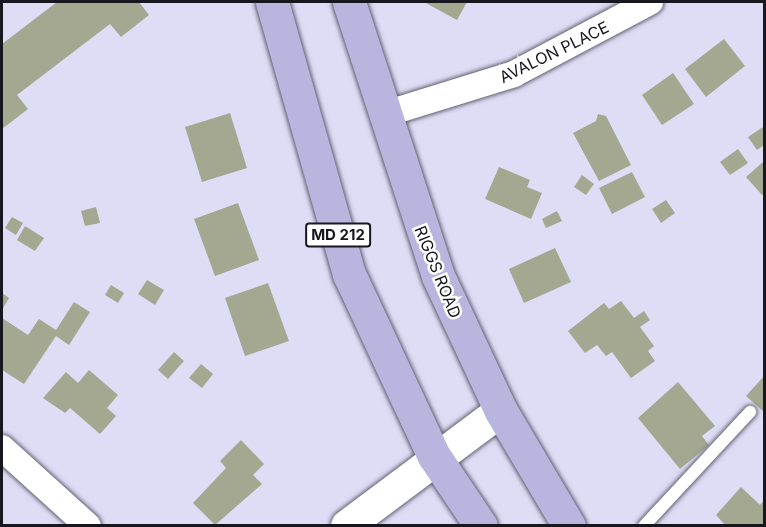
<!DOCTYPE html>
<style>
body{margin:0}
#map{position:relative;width:766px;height:527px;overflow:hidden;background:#deddf5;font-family:Inter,sans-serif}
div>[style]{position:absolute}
.building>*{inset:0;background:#a4a891}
.roads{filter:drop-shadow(0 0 2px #616074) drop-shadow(0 0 2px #616074)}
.service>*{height:12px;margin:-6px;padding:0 6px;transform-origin:6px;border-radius:6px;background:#fff}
.minor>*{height:26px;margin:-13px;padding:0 13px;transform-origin:13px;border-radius:13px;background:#fff}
.tertiary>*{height:32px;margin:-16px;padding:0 16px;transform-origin:16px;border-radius:16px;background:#fff}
.primary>*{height:33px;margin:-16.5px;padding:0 16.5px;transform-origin:16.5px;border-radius:16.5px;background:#b9b5de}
span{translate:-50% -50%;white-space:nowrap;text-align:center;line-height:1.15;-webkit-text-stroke:5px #fff;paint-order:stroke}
.shield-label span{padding:2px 4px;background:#fff;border:2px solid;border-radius:4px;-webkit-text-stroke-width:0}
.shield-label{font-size:15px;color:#17171f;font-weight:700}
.street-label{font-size:16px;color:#17171f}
.frame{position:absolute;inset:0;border:3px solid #17171f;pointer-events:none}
</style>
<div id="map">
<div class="building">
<i style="clip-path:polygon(57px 2px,139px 2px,149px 15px,121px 37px,110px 24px,17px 95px,28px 109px,2px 129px,2px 44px)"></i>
<i style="clip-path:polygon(424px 2px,467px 2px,457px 20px)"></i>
<i style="clip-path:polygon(724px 39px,745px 66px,706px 97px,685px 69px)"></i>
<i style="clip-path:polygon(673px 73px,694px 104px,662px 125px,642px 95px)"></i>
<i style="clip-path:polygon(230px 113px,247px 168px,202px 182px,185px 127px)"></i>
<i style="clip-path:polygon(598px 114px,606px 116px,631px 165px,599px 181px,573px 133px,596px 121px)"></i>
<i style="clip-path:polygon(763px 127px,764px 145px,757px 150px,748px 137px)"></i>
<i style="clip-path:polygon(738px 149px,748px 163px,730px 175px,720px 162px)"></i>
<i style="clip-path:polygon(763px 162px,764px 194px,762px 195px,746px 177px)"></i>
<i style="clip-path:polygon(499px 167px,530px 180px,527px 187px,542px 193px,531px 219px,485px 199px)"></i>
<i style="clip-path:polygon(632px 172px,645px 197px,612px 214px,599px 188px)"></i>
<i style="clip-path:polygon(582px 175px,594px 184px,586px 195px,574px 187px)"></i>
<i style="clip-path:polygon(666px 200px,675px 213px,661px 223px,652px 209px)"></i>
<i style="clip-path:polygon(238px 203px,259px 260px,215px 276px,194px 219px)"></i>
<i style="clip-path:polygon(96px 207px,100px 223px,85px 226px,81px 211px)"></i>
<i style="clip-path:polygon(557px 211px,562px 221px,546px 228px,542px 219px)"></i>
<i style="clip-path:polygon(12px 217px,23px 223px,16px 235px,5px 228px)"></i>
<i style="clip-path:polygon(25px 226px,44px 238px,35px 251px,17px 240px)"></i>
<i style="clip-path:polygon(555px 248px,571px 282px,524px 303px,509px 269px)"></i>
<i style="clip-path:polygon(147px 280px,164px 290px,155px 305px,138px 294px)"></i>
<i style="clip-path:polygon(268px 283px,289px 341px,245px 356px,225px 298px)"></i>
<i style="clip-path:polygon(111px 285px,124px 293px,118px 303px,105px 295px)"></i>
<i style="clip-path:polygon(2px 293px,9px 298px,2px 310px)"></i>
<i style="clip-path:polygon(621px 301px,634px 318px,644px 311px,650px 320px,640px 327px,654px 346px,648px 351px,655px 361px,631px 378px,612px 352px,606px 356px,597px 345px,585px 353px,568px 331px,604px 303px,609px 309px)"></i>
<i style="clip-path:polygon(74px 302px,90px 312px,69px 345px,56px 336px,24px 384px,2px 370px,2px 318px,28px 335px,39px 319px,56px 330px)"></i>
<i style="clip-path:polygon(174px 352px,184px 361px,168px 379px,158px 370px)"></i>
<i style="clip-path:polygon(201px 364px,213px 374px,202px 388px,189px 378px)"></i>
<i style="clip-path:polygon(89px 370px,118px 395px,107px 408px,116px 416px,100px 434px,70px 408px,65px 413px,43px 398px,66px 372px,78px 383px)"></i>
<i style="clip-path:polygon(764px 376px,764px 412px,746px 396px)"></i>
<i style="clip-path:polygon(678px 382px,715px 426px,702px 436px,709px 445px,680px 469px,638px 418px)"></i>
<i style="clip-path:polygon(241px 440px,264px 464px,253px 475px,262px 484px,215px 525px,193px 503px,226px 468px,220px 461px)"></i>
<i style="clip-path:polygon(741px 487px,760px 505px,764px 500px,764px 526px,726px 526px,716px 515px)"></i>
</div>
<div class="roads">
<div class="service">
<i style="left:644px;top:526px;width:156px;rotate:-47.1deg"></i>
</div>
<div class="minor">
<i style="left:385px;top:114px;width:135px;rotate:-17.2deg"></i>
<i style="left:514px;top:74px;width:154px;rotate:-27.9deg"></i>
<i style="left:2px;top:448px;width:116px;rotate:42.2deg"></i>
</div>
<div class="tertiary">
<i style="left:347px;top:526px;width:192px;rotate:-36.8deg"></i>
</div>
<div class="primary">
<i style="left:272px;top:2px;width:283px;rotate:74.2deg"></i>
<i style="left:349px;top:274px;width:201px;rotate:65deg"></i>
<i style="left:434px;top:456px;width:84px;rotate:56.1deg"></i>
<i style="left:349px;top:2px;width:288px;rotate:72deg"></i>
<i style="left:438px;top:276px;width:149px;rotate:65deg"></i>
<i style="left:501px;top:411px;width:134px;rotate:59.4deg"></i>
</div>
</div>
<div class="shield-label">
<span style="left:338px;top:235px">MD 212</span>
</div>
<div class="street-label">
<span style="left:554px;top:52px;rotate:-26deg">AVALON PLACE</span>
<span style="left:438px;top:272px;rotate:68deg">RIGGS ROAD</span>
</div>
<div class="frame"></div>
</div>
